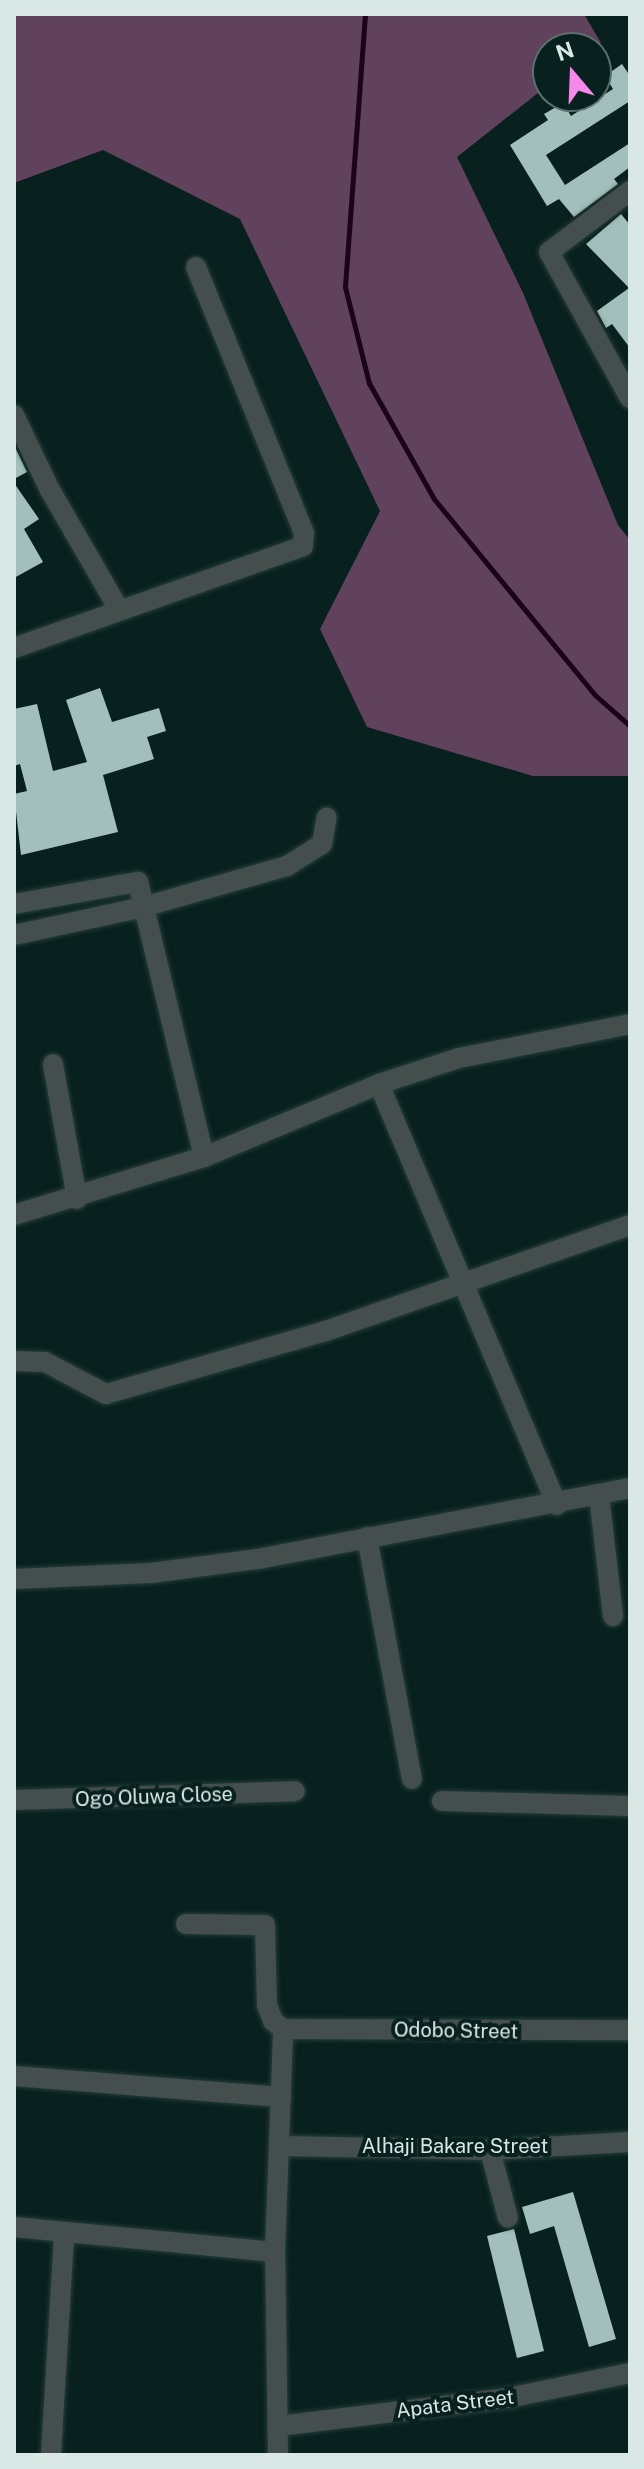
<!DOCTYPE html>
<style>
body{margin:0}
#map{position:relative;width:644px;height:2469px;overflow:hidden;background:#08211e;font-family:"Public Sans",sans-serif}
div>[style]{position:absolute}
.forest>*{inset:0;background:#61425d}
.stream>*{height:5px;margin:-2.5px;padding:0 2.5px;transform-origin:2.5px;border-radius:2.5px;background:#1b0319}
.building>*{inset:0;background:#a3bfbb}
.roads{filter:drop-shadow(0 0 2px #253d3a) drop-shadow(0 0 2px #253d3a)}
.minor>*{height:20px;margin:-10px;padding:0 10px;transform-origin:10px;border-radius:10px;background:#444e4d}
span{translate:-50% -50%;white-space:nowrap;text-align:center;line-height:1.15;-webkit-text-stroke:8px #08211e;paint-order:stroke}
.street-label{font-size:20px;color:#d9e7e5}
.frame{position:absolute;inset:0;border:16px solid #d9e7e5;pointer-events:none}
.north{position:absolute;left:532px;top:32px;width:80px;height:80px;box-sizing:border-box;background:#08211e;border:2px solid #5c706e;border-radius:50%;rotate:341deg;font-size:22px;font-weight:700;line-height:32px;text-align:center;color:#d9e7e5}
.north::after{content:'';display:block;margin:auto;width:28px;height:36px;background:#f788eb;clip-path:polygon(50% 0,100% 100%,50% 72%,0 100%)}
</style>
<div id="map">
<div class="forest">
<i style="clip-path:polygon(14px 14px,584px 14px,601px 43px,595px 48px,548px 48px,548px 85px,457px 157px,523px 293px,618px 525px,630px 540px,630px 776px,533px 776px,367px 727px,320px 629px,380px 511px,240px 219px,103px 150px,14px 183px)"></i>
</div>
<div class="stream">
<i style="left:365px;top:14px;width:274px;rotate:94.2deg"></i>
<i style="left:345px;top:287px;width:99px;rotate:76deg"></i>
<i style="left:369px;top:383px;width:133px;rotate:60.7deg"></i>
<i style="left:434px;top:499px;width:254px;rotate:50.6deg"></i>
<i style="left:595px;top:695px;width:47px;rotate:41.5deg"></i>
</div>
<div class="building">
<i style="clip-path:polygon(622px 64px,630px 76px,630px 101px,546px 155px,565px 185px,630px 143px,630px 167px,614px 179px,618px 184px,574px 217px,559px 199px,547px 206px,510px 145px,548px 120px,544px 114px,563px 103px,571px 116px,613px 89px,605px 76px)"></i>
<i style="clip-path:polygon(621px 214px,630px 225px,630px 348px,612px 324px,606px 328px,597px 311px,629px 288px,586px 244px)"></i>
<i style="clip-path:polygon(14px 445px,27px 472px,14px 479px)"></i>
<i style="clip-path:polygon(14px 483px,39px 519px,24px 529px,43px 562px,14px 578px)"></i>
<i style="clip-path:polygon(100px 688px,112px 722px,159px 708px,166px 731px,147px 737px,154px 759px,103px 775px,118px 832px,21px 855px,14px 794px,27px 791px,20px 764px,14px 766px,14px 709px,37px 704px,53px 771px,87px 762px,66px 700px)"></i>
<i style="clip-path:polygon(573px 2192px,616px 2339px,589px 2347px,554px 2226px,530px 2234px,522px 2207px)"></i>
<i style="clip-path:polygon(514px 2229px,544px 2351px,517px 2358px,487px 2236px)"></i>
</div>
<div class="roads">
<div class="minor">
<i style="left:630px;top:191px;width:101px;rotate:143deg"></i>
<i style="left:549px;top:252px;width:167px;rotate:61deg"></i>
<i style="left:14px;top:415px;width:83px;rotate:64.4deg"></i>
<i style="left:50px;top:490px;width:136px;rotate:60deg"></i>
<i style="left:14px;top:648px;width:306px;rotate:-19.4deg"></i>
<i style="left:303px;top:546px;width:13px;rotate:-86deg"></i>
<i style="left:304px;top:533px;width:287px;rotate:-112.1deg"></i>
<i style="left:14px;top:904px;width:126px;rotate:-10.1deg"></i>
<i style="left:138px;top:882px;width:283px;rotate:76.5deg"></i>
<i style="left:14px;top:935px;width:132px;rotate:-12.2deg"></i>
<i style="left:143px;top:907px;width:150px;rotate:-15.9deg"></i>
<i style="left:287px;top:866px;width:41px;rotate:-32.2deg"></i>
<i style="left:322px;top:844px;width:27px;rotate:-80deg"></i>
<i style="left:53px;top:1064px;width:137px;rotate:79.9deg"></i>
<i style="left:379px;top:1084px;width:457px;rotate:67.1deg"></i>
<i style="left:14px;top:1215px;width:199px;rotate:-17deg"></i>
<i style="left:204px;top:1157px;width:190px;rotate:-22.6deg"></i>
<i style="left:379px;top:1084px;width:84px;rotate:-18deg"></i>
<i style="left:459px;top:1058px;width:174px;rotate:-11.2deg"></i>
<i style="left:14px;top:1361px;width:31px;rotate:2deg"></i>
<i style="left:45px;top:1362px;width:69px;rotate:27.7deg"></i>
<i style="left:106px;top:1394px;width:229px;rotate:-16deg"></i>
<i style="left:326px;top:1331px;width:322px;rotate:-19.2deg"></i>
<i style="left:599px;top:1495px;width:122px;rotate:83.4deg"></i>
<i style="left:367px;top:1537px;width:246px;rotate:79.5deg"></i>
<i style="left:14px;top:1579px;width:137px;rotate:-2.5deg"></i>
<i style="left:151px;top:1573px;width:108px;rotate:-7.5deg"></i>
<i style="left:258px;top:1559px;width:379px;rotate:-10.8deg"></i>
<i style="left:14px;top:1800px;width:281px;rotate:-1.8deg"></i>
<i style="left:442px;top:1801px;width:188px;rotate:1.5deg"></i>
<i style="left:186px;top:1924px;width:79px;rotate:0.7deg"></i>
<i style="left:265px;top:1925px;width:80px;rotate:88.6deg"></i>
<i style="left:267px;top:2005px;width:17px;rotate:69deg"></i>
<i style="left:273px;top:2021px;width:13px;rotate:39deg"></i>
<i style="left:283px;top:2029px;width:347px;rotate:0.2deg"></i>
<i style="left:14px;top:2076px;width:268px;rotate:4.5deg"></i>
<i style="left:281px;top:2146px;width:209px;rotate:1.1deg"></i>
<i style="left:490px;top:2150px;width:140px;rotate:-3.3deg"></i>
<i style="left:490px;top:2150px;width:70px;rotate:75.2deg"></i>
<i style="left:14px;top:2227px;width:262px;rotate:5.5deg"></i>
<i style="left:279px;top:2426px;width:231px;rotate:-7deg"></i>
<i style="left:508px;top:2398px;width:125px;rotate:-11.6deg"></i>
<i style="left:51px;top:2455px;width:219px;rotate:-86.6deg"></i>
<i style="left:278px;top:2455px;width:203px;rotate:-90.8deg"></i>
<i style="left:275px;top:2252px;width:223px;rotate:-87.9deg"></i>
</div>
</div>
<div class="street-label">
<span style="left:154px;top:1797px;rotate:-2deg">Ogo Oluwa Close</span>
<span style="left:456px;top:2031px;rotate:1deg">Odobo Street</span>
<span style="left:455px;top:2146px">Alhaji Bakare Street</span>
<span style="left:455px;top:2404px;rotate:-7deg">Apata Street</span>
</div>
<div class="frame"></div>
<div class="north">N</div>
</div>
